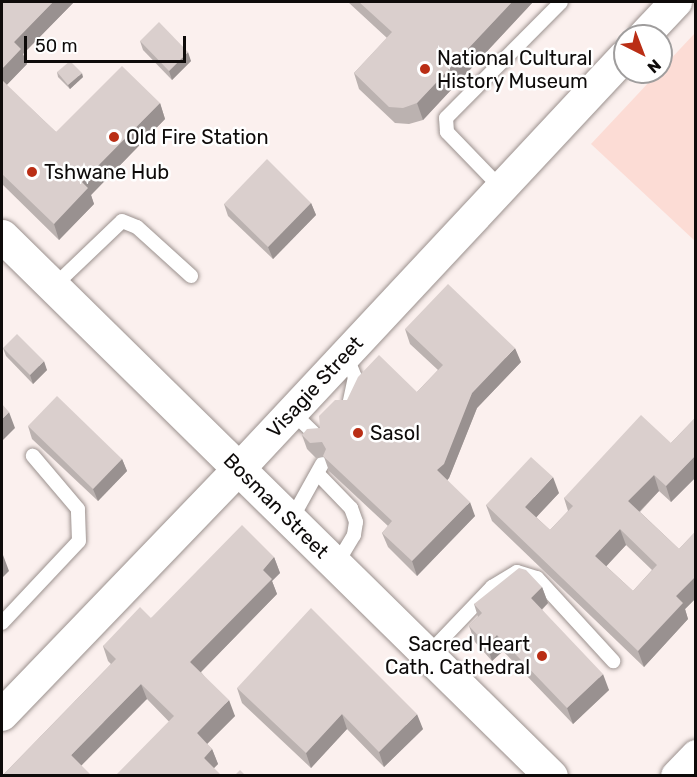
<!DOCTYPE html>
<style>
body{margin:0}
#map{position:relative;width:697px;height:777px;overflow:hidden;background:#fbf0ee;font-family:Rubik,sans-serif}
div>[style]{position:absolute}
.green>*{inset:0;background:#fcdcd5}
.roads{filter:drop-shadow(0 0 2px #9b918e) drop-shadow(0 0 2px #9b918e)}
.service>*{height:14px;margin:-7px;padding:0 7px;transform-origin:7px;border-radius:7px;background:#fff}
.tertiary>*{height:32px;margin:-16px;padding:0 16px;transform-origin:16px;border-radius:16px;background:#fff}
.secondary>*{height:33px;margin:-16.5px;padding:0 16.5px;transform-origin:16.5px;border-radius:16.5px;background:#fff}
.primary>*{height:33px;margin:-16.5px;padding:0 16.5px;transform-origin:16.5px;border-radius:16.5px;background:#fff}
.wall>*{inset:0;background:#bbb2b0}
.shaded-wall>*{inset:0;background:#999190}
.building>*{inset:0;background:#dacfcd}
.dots>*{width:16px;height:16px;translate:-50% -50%;box-sizing:border-box;border:3px solid #fff;border-radius:50%}
span{translate:-50% -50%;white-space:nowrap;text-align:center;line-height:1.15;-webkit-text-stroke:5px #fff;paint-order:stroke}
.poi-label{font-size:20px;color:#0e0b0a}
.left{translate:0 -50%;text-align:left}
.right{translate:-100% -50%;text-align:right}
.street-label{font-size:20px;color:#0e0b0a}
.frame{position:absolute;inset:0;border:3px solid #0e0b0a;pointer-events:none}
.north{position:absolute;left:613px;top:24px;width:60px;height:60px;box-sizing:border-box;background:#fff;border:2px solid #9f9d9d;border-radius:50%;rotate:138deg;font-size:16px;font-weight:700;line-height:24px;text-align:center;color:#0e0b0a}
.north::after{content:'';display:block;margin:auto;width:21px;height:27px;background:#ba2e15;clip-path:polygon(50% 0,100% 100%,50% 72%,0 100%)}
.scale{position:absolute;left:24px;top:36px;width:162px;height:27px;box-sizing:border-box;border:3px solid #0e0b0a;border-top:0;padding-left:8px;font-size:18px;line-height:21px;white-space:nowrap;color:#0e0b0a;-webkit-text-stroke:4px #fff;paint-order:stroke}
</style>
<div id="map">
<div class="green">
<i style="clip-path:polygon(695px 33px,695px 241px,591px 144px)"></i>
</div>
<div class="roads">
<div class="service">
<i style="left:501px;top:188px;width:78px;rotate:-134deg"></i>
<i style="left:447px;top:132px;width:14px;rotate:-94deg"></i>
<i style="left:446px;top:118px;width:163px;rotate:-45.2deg"></i>
<i style="left:53px;top:287px;width:95px;rotate:-43.7deg"></i>
<i style="left:122px;top:221px;width:16px;rotate:22deg"></i>
<i style="left:137px;top:227px;width:73px;rotate:42.2deg"></i>
<i style="left:346px;top:355px;width:24px;rotate:68deg"></i>
<i style="left:355px;top:377px;width:25px;rotate:102deg"></i>
<i style="left:292px;top:412px;width:36px;rotate:44deg"></i>
<i style="left:319px;top:475px;width:46px;rotate:45.9deg"></i>
<i style="left:351px;top:508px;width:15px;rotate:70deg"></i>
<i style="left:356px;top:522px;width:13px;rotate:99deg"></i>
<i style="left:354px;top:535px;width:35px;rotate:121deg"></i>
<i style="left:291px;top:520px;width:64px;rotate:-61deg"></i>
<i style="left:2px;top:623px;width:112px;rotate:-46.8deg"></i>
<i style="left:79px;top:541px;width:32px;rotate:-92deg"></i>
<i style="left:78px;top:509px;width:70px;rotate:-130.3deg"></i>
<i style="left:428px;top:654px;width:93px;rotate:-46.3deg"></i>
<i style="left:492px;top:587px;width:29px;rotate:-31deg"></i>
<i style="left:517px;top:572px;width:21px;rotate:17deg"></i>
<i style="left:537px;top:578px;width:113px;rotate:47.5deg"></i>
</div>
<div class="tertiary">
<i style="left:644px;top:36px;width:47px;rotate:-46.7deg"></i>
<i style="left:2px;top:715px;width:342px;rotate:-46.1deg"></i>
<i style="left:239px;top:469px;width:565px;rotate:-46.94deg"></i>
</div>
<div class="secondary">
<i style="left:2px;top:236px;width:770px;rotate:44.53deg"></i>
</div>
<div class="primary">
<i style="left:677px;top:776px;width:28px;rotate:-46deg"></i>
</div>
</div>
<div class="wall">
<i style="clip-path:polygon(2px 2px,74px 2px,23px 54px,27px 64px,6px 85px,56px 132px,160px 103px,165px 119px,91px 195px,94px 204px,59px 240px,2px 184px)"></i>
<i style="clip-path:polygon(348px 2px,533px 2px,423px 120px,409px 124px,395px 123px,359px 89px,354px 73px,387px 38px)"></i>
<i style="clip-path:polygon(140px 41px,191px 61px,172px 80px,143px 50px)"></i>
<i style="clip-path:polygon(57px 72px,83px 77px,70px 89px,58px 77px)"></i>
<i style="clip-path:polygon(311px 203px,316px 215px,273px 259px,228px 216px,224px 204px)"></i>
<i style="clip-path:polygon(405px 329px,521px 362px,477px 408px,449px 478px,447px 480px,475px 516px,417px 576px,388px 547px,382px 533px,388px 526px,329px 471px,324px 457px,316px 458px,307px 449px,302px 435px,320px 428px,347px 400px,417px 392px,438px 370px,410px 344px)"></i>
<i style="clip-path:polygon(3px 348px,47px 370px,33px 384px,6px 356px)"></i>
<i style="clip-path:polygon(evenodd,696px 417px,696px 477px,671px 502px,659px 491px,640px 512px,679px 549px,696px 531px,696px 598px,685px 609px,688px 619px,644px 667px,492px 521px,486px 505px,559px 493px,536px 517px,550px 530px,568px 511px,564px 498px,671px 443px,696px 417px,626px 545px,652px 570px,633px 591px,606px 566px,626px 545px)"></i>
<i style="clip-path:polygon(28px 426px,122px 459px,127px 471px,98px 501px,32px 439px)"></i>
<i style="clip-path:polygon(274px 557px,280px 573px,272px 581px,277px 594px,201px 672px,235px 716px,207px 744px,212px 749px,218px 764px,214px 768px,147px 699px,2px 776px,111px 664px,108px 661px,103px 646px,151px 618px)"></i>
<i style="clip-path:polygon(542px 587px,548px 603px,542px 610px,609px 690px,573px 724px,503px 651px,492px 661px,475px 642px,469px 626px,478px 617px,474px 604px)"></i>
<i style="clip-path:polygon(237px 688px,423px 729px,384px 767px,347px 729px,311px 768px,242px 703px)"></i>
</div>
<div class="shaded-wall">
<i style="clip-path:polygon(53px 2px,74px 2px,23px 54px,27px 64px,2px 90px,2px 69px,14px 42px)"></i>
<i style="clip-path:polygon(512px 2px,533px 2px,423px 120px,417px 103px)"></i>
<i style="clip-path:polygon(188px 52px,191px 61px,172px 80px,169px 71px)"></i>
<i style="clip-path:polygon(82px 73px,83px 77px,70px 89px,68px 85px)"></i>
<i style="clip-path:polygon(160px 103px,165px 119px,91px 195px,94px 204px,59px 240px,54px 224px,82px 182px)"></i>
<i style="clip-path:polygon(311px 203px,316px 215px,273px 259px,268px 247px)"></i>
<i style="clip-path:polygon(515px 348px,521px 362px,477px 408px,449px 478px,443px 485px,437px 470px,472px 393px)"></i>
<i style="clip-path:polygon(44px 361px,47px 370px,33px 384px,30px 375px)"></i>
<i style="clip-path:polygon(9px 412px,15px 428px,2px 441px,2px 419px)"></i>
<i style="clip-path:polygon(696px 455px,696px 477px,671px 502px,666px 486px)"></i>
<i style="clip-path:polygon(122px 459px,127px 471px,98px 501px,93px 489px)"></i>
<i style="clip-path:polygon(654px 475px,659px 491px,634px 517px,628px 501px)"></i>
<i style="clip-path:polygon(553px 477px,559px 493px,531px 523px,525px 507px)"></i>
<i style="clip-path:polygon(470px 502px,475px 516px,417px 576px,412px 561px)"></i>
<i style="clip-path:polygon(620px 529px,626px 545px,601px 572px,595px 556px)"></i>
<i style="clip-path:polygon(3px 555px,9px 571px,2px 578px,2px 556px)"></i>
<i style="clip-path:polygon(274px 557px,280px 573px,272px 581px,277px 594px,196px 677px,190px 662px,263px 570px)"></i>
<i style="clip-path:polygon(696px 576px,696px 598px,685px 609px,688px 619px,644px 667px,638px 651px,676px 596px)"></i>
<i style="clip-path:polygon(542px 587px,548px 603px,537px 614px,531px 598px)"></i>
<i style="clip-path:polygon(497px 635px,503px 651px,492px 661px,487px 645px)"></i>
<i style="clip-path:polygon(603px 674px,609px 690px,573px 724px,567px 708px)"></i>
<i style="clip-path:polygon(141px 684px,147px 699px,77px 770px,71px 755px)"></i>
<i style="clip-path:polygon(229px 700px,235px 716px,202px 749px,197px 733px)"></i>
<i style="clip-path:polygon(342px 714px,347px 729px,311px 768px,306px 753px)"></i>
<i style="clip-path:polygon(417px 714px,423px 729px,384px 767px,379px 752px)"></i>
<i style="clip-path:polygon(212px 749px,218px 764px,209px 773px,204px 758px)"></i>
</div>
<div class="building">
<i style="clip-path:polygon(2px 2px,53px 2px,14px 42px,21px 49px,2px 69px)"></i>
<i style="clip-path:polygon(359px 2px,512px 2px,417px 103px,403px 108px,389px 107px,354px 73px,392px 32px)"></i>
<i style="clip-path:polygon(159px 22px,188px 52px,169px 71px,140px 41px)"></i>
<i style="clip-path:polygon(70px 61px,82px 73px,68px 85px,57px 72px)"></i>
<i style="clip-path:polygon(122px 66px,160px 103px,82px 182px,88px 188px,54px 224px,2px 174px,2px 80px,56px 132px)"></i>
<i style="clip-path:polygon(267px 159px,311px 203px,268px 247px,224px 204px)"></i>
<i style="clip-path:polygon(448px 284px,515px 348px,472px 393px,444px 464px,437px 470px,470px 502px,412px 561px,382px 533px,392px 521px,323px 456px,326px 449px,322px 442px,310px 443px,302px 435px,307px 429px,320px 428px,319px 416px,335px 400px,347px 400px,358px 377px,379px 355px,417px 392px,443px 365px,405px 329px)"></i>
<i style="clip-path:polygon(17px 334px,44px 361px,30px 375px,3px 348px)"></i>
<i style="clip-path:polygon(57px 396px,122px 459px,93px 489px,28px 426px)"></i>
<i style="clip-path:polygon(2px 404px,9px 412px,2px 419px)"></i>
<i style="clip-path:polygon(evenodd,641px 415px,671px 443px,696px 417px,696px 455px,666px 486px,654px 475px,628px 501px,679px 549px,696px 531px,696px 576px,676px 596px,683px 603px,638px 651px,486px 505px,531px 457px,553px 477px,525px 507px,550px 530px,573px 506px,564px 498px,641px 415px,620px 529px,657px 565px,633px 591px,595px 556px,620px 529px)"></i>
<i style="clip-path:polygon(242px 525px,274px 557px,263px 570px,272px 579px,190px 662px,229px 700px,197px 733px,212px 749px,204px 758px,222px 776px,115px 776px,174px 716px,141px 684px,71px 755px,92px 776px,2px 776px,116px 659px,103px 646px,140px 607px,151px 618px)"></i>
<i style="clip-path:polygon(519px 568px,526px 570px,542px 587px,531px 598px,603px 674px,567px 708px,497px 635px,487px 645px,469px 626px,482px 613px,474px 604px)"></i>
<i style="clip-path:polygon(311px 608px,417px 714px,379px 752px,342px 714px,306px 753px,237px 688px)"></i>
<i style="clip-path:polygon(240px 770px,246px 776px,234px 776px)"></i>
</div>
<div class="dots">
<i style="left:425px;top:69px;background:#ba2e15"></i>
<i style="left:114px;top:137px;background:#ba2e15"></i>
<i style="left:32px;top:172px;background:#ba2e15"></i>
<i style="left:358px;top:433px;background:#ba2e15"></i>
<i style="left:542px;top:656px;background:#ba2e15"></i>
</div>
<div class="poi-label">
<span class="left" style="left:437px;top:70px">National Cultural<br>History Museum</span>
<span class="left" style="left:126px;top:137px">Old Fire Station</span>
<span class="left" style="left:44px;top:172px">Tshwane Hub</span>
<span class="left" style="left:370px;top:433px">Sasol</span>
<span class="right" style="left:530px;top:656px">Sacred Heart<br>Cath. Cathedral</span>
</div>
<div class="street-label">
<span style="left:315px;top:387px;rotate:-47deg">Visagie Street</span>
<span style="left:276px;top:506px;rotate:45deg">Bosman Street</span>
</div>
<div class="frame"></div>
<div class="north">N</div>
<div class="scale">50 m</div>
</div>
